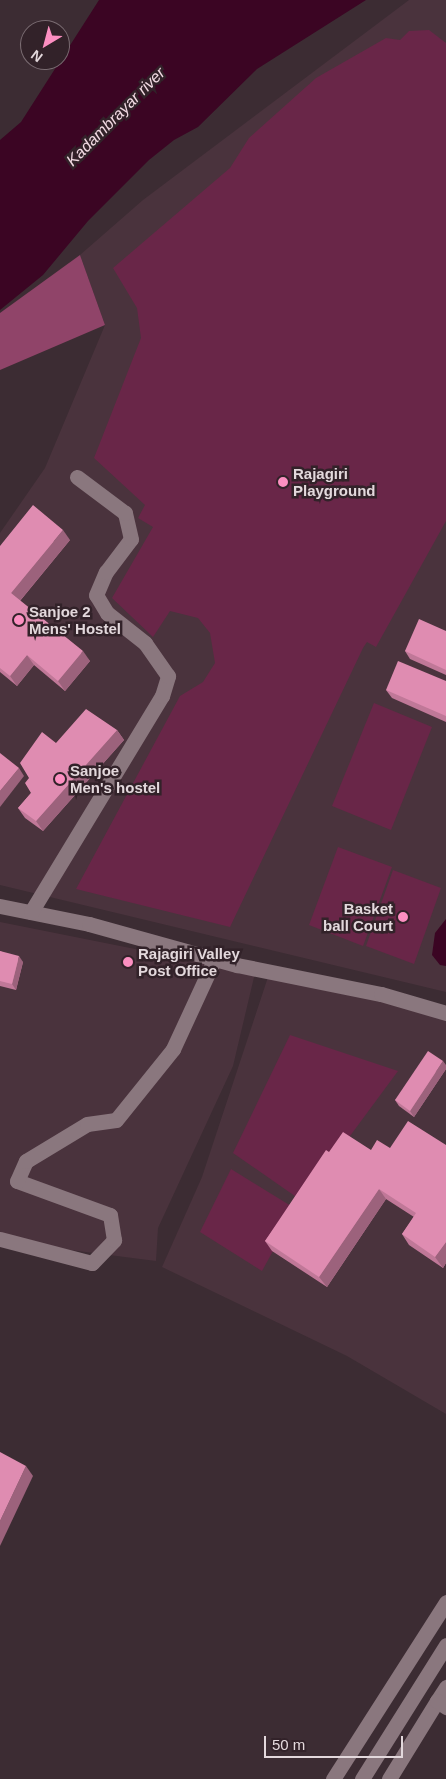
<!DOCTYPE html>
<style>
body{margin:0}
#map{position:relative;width:446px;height:1779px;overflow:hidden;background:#3c2c33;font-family:Helvetica,sans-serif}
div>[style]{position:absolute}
.built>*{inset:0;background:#4a333d}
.green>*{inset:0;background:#692648}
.forest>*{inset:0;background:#904469}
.water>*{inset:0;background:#3b0523}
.minor>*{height:15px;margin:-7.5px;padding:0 7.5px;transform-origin:7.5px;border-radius:7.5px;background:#8a777e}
.wall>*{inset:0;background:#c07898}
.shaded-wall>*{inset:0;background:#9c627c}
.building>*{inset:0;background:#df8cb1}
.dots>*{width:14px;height:14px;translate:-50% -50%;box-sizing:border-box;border:2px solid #322229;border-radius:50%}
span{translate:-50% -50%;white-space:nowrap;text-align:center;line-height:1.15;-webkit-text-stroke:5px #322229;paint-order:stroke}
.poi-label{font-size:15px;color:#e3d8dc;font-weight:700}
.left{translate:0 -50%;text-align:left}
.right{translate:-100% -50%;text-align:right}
.water-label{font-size:16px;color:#f1d9e2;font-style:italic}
.north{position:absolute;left:20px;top:20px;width:50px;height:50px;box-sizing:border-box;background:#322229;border:1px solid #796b71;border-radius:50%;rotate:217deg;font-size:14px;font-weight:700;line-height:20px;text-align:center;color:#e3d8dc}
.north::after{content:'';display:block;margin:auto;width:18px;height:22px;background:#fc8fc1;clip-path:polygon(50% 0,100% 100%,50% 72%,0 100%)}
.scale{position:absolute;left:264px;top:1736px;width:139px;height:22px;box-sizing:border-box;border:2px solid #e3d8dc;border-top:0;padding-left:6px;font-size:15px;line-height:18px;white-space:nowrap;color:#e3d8dc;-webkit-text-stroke:4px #322229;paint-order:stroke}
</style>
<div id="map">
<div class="built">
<i style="clip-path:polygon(409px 0,446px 0,446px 992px,0 885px,0 533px,45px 468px,105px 325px,80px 255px,143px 200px)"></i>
<i style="clip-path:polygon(0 922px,255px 973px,233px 1066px,158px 1228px,156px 1261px,0 1241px)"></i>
<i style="clip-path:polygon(270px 971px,446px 1014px,446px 1414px,347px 1356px,162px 1267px,202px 1177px)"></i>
</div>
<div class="green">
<i style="clip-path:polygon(429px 30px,446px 43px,446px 521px,376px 647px,367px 642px,363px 648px,230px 927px,76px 889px,180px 696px,203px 682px,215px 663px,210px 633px,198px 618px,170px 611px,153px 637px,112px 598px,153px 527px,138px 518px,145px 505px,94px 458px,141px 338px,137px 308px,113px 268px,230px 168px,249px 138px,316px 78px,386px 38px,400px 40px,409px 31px)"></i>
<i style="clip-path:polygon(374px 703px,432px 727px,391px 830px,332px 806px)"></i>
<i style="clip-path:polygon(338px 847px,392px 867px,363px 946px,309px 925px)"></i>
<i style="clip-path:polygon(393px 870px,441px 888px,414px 964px,366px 946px)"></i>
<i style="clip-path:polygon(290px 1035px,398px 1071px,302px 1201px,233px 1153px)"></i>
<i style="clip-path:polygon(231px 1169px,296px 1209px,262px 1271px,200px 1232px)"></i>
</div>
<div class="forest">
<i style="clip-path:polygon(80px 255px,105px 325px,0 370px,0 313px)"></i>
</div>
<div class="water">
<i style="clip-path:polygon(99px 0,366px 0,257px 69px,198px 127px,174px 140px,149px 160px,88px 221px,43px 275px,0 310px,0 140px,21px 122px)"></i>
<i style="clip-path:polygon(446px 919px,446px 966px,440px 965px,432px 955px,435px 933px)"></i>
</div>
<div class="minor">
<i style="left:0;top:906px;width:91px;rotate:11.4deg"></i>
<i style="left:89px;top:924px;width:154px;rotate:15.5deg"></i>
<i style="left:237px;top:965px;width:147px;rotate:11.4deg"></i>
<i style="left:381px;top:994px;width:68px;rotate:16.3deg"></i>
<i style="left:31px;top:912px;width:253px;rotate:-58.8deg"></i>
<i style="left:162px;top:696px;width:21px;rotate:-73deg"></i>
<i style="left:168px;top:676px;width:40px;rotate:-124.9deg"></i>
<i style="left:145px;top:643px;width:48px;rotate:-141.7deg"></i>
<i style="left:107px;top:613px;width:21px;rotate:-121deg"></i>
<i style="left:96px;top:595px;width:25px;rotate:-67deg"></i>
<i style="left:106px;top:572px;width:41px;rotate:-52.9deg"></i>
<i style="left:131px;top:539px;width:27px;rotate:-103deg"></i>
<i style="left:125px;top:513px;width:60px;rotate:-143.1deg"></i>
<i style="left:0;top:1239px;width:95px;rotate:14.6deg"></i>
<i style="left:92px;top:1263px;width:32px;rotate:-46deg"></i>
<i style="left:114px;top:1240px;width:25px;rotate:-99deg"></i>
<i style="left:110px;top:1215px;width:99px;rotate:-159.9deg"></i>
<i style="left:17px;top:1181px;width:22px;rotate:-66deg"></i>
<i style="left:26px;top:1161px;width:71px;rotate:-31.2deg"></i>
<i style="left:87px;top:1124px;width:29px;rotate:-8deg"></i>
<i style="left:116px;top:1120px;width:91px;rotate:-51.2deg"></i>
<i style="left:173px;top:1049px;width:100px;rotate:-65.2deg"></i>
<i style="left:437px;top:1701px;width:17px;rotate:-57deg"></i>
<i style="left:333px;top:1779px;width:210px;rotate:-57.4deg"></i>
<i style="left:362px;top:1779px;width:158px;rotate:-57.9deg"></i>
<i style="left:389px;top:1779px;width:92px;rotate:-58.4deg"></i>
<i style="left:437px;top:1701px;width:11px;rotate:34deg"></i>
</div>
<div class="wall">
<i style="clip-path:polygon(70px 540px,20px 601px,90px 661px,65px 691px,34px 665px,17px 686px,0 672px,0 546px)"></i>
<i style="clip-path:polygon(446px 631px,446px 675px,410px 659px,405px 651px)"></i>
<i style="clip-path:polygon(446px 681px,446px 722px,392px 698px,386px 690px)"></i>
<i style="clip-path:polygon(117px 730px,124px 740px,43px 831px,25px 818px,18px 808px,31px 793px,56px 743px)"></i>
<i style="clip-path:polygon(0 951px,23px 962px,16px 990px,0 986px)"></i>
<i style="clip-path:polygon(446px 1065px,446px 1069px,414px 1117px,399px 1106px,395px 1100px)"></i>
<i style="clip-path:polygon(446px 1145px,446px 1263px,443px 1268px,409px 1245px,402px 1234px,414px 1217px,386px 1199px,327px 1287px,272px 1251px,265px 1241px,329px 1152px,371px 1150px,390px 1148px)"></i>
</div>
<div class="shaded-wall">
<i style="clip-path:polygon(63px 530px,70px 540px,18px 603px,11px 593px)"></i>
<i style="clip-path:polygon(83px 651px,90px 661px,65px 691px,58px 681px)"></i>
<i style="clip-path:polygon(27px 655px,34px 665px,17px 686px,10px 676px)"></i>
<i style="clip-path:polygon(117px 730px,124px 740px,43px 831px,36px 821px)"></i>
<i style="clip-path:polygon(19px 768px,24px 776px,0 807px,0 791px)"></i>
<i style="clip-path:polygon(19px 956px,23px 962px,16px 990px,12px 984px)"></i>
<i style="clip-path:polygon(443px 1061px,446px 1065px,446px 1069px,414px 1117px,410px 1111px)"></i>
<i style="clip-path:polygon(379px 1189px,386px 1199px,327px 1287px,319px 1277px)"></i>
<i style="clip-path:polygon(446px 1242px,446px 1263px,443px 1268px,435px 1257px)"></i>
<i style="clip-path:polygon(26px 1466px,33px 1476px,0 1546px,0 1521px)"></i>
</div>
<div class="building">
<i style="clip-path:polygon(33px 505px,63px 530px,11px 593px,83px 651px,58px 681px,27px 655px,10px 676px,0 668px,0 546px)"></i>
<i style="clip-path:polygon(419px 619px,446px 631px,446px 670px,405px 651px)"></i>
<i style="clip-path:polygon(398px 661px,446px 681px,446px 716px,386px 690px)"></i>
<i style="clip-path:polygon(86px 709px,117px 730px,36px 821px,18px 808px,31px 793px,25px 783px,29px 778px,20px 763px,42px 732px,56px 743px)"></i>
<i style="clip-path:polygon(0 753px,19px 768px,0 791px)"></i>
<i style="clip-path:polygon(0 951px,19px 956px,12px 984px,0 981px)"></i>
<i style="clip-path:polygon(428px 1051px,443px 1061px,410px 1111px,395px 1100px)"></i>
<i style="clip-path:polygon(408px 1121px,446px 1145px,446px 1242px,435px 1257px,402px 1234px,416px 1213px,379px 1189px,319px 1277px,265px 1241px,326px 1150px,329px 1152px,343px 1132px,371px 1150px,377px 1140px,390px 1148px)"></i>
<i style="clip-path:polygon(0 1452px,26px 1466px,0 1521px)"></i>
</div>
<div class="dots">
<i style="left:283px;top:482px;background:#fc8fc1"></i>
<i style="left:19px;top:620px;background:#fc8fc1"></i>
<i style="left:60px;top:779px;background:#fc8fc1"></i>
<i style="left:403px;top:917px;background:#fc8fc1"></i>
<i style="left:128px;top:962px;background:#fc8fc1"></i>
</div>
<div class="poi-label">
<span class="left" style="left:293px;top:482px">Rajagiri<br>Playground</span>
<span class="left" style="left:29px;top:620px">Sanjoe 2<br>Mens' Hostel</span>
<span class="left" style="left:70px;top:779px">Sanjoe<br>Men's hostel</span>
<span class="right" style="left:393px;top:917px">Basket<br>ball Court</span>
<span class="left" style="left:138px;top:962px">Rajagiri Valley<br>Post Office</span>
</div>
<div class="water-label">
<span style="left:116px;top:117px;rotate:-45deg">Kadambrayar river</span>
</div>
<div class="north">N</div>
<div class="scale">50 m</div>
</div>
